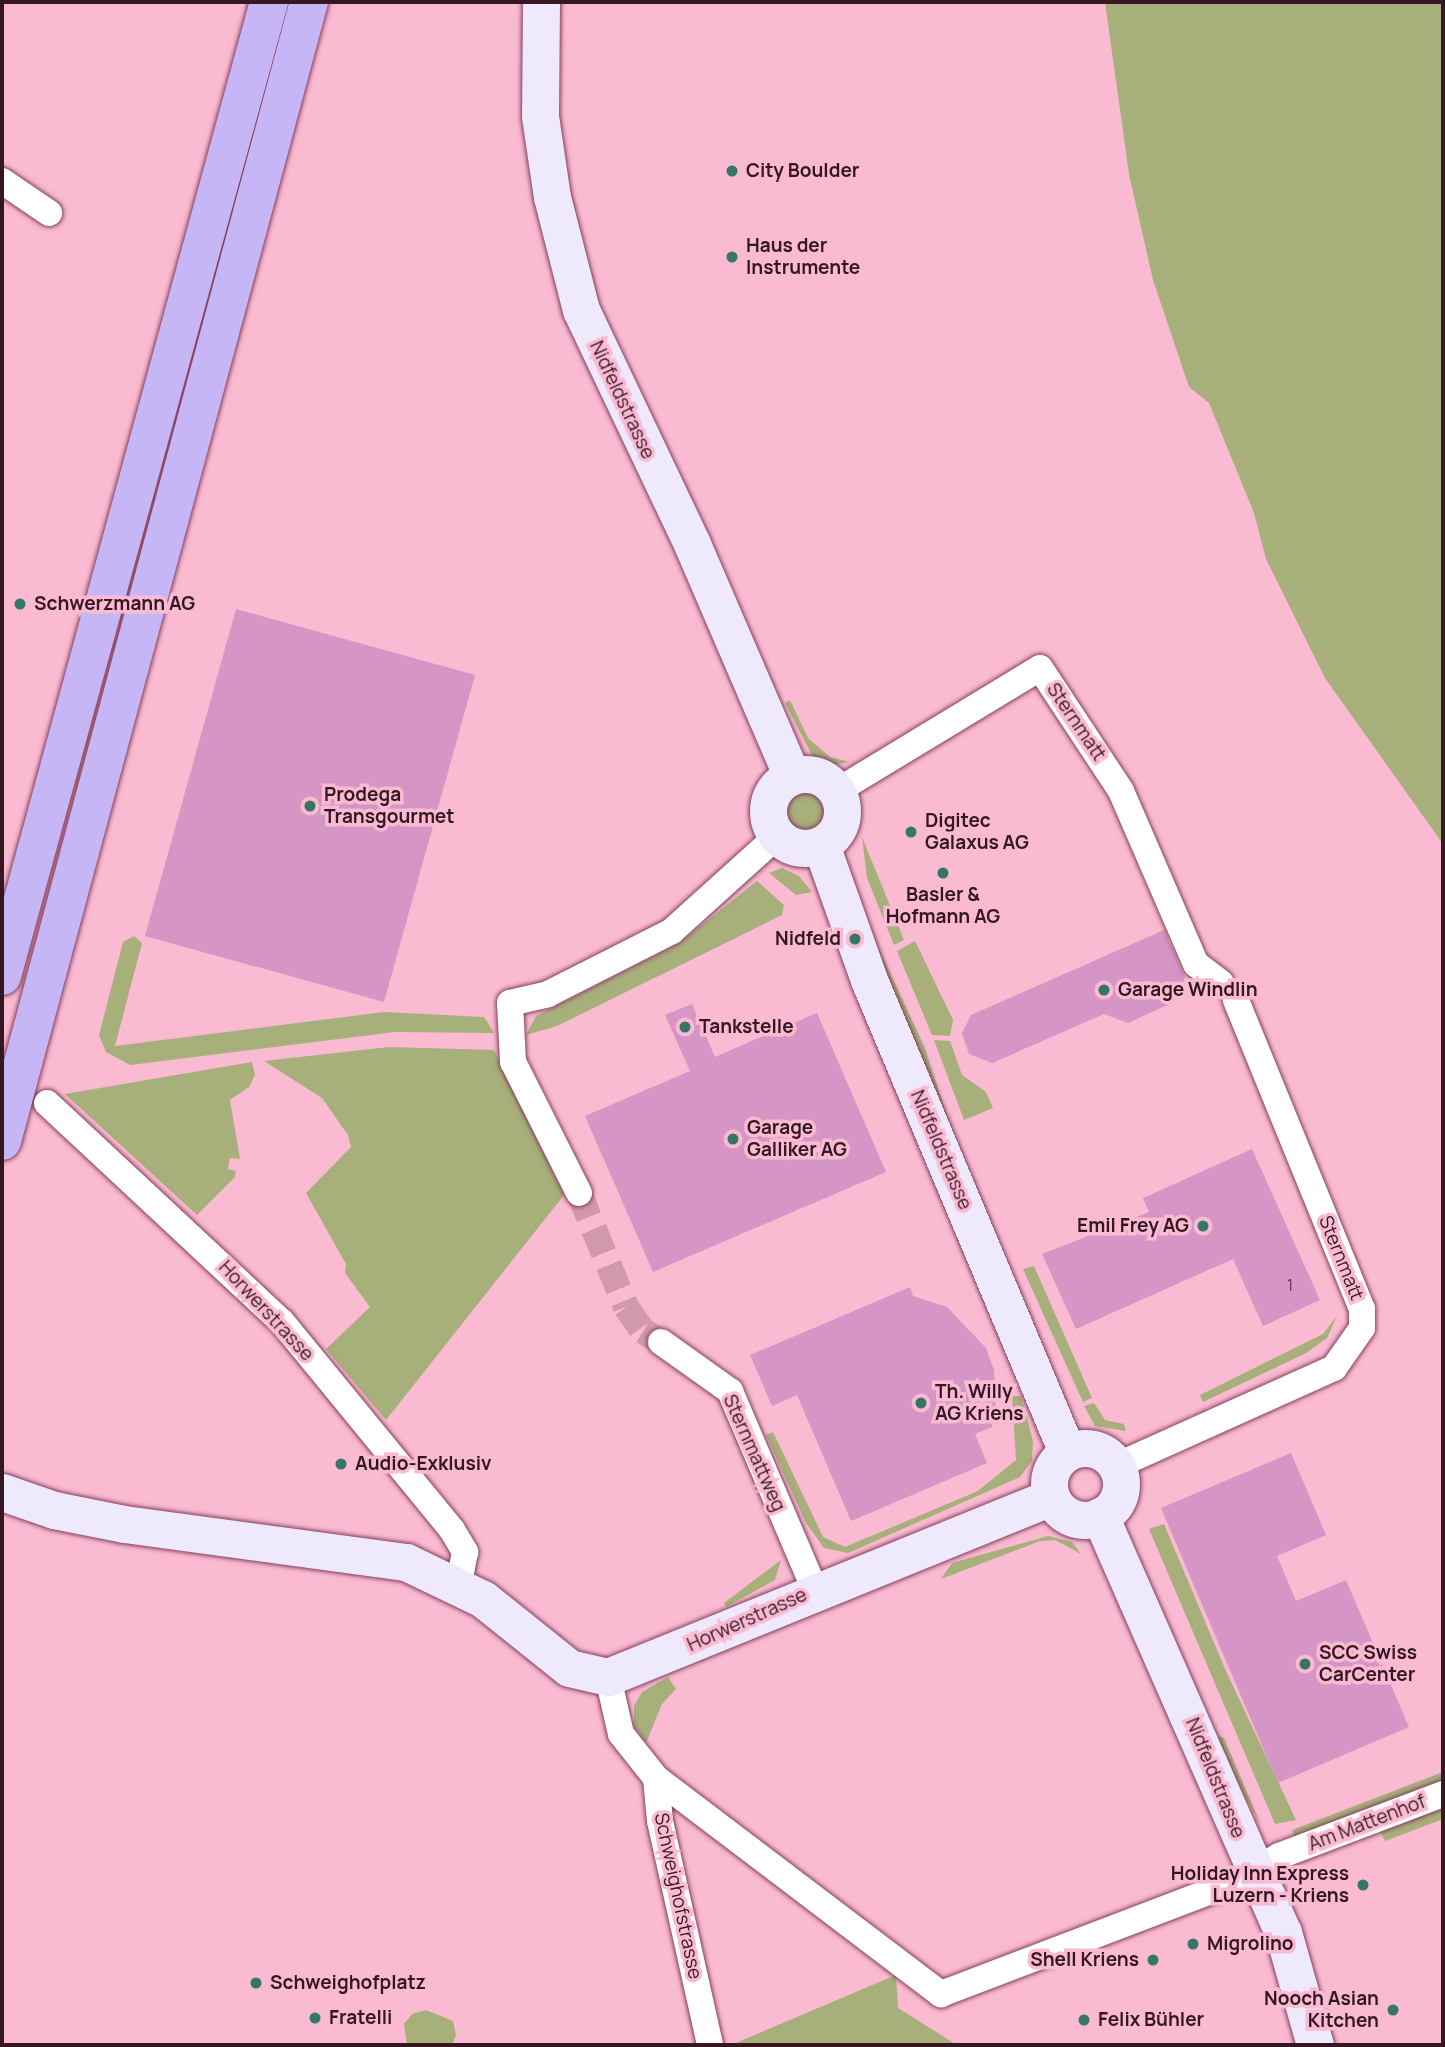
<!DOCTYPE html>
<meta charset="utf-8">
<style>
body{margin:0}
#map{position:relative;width:1445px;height:2047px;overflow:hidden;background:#fabad1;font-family:Manrope,sans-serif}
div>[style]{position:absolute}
.green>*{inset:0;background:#a7af7b}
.round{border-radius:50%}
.building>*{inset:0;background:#d595c5}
.street-tunnel>*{height:26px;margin-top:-13px;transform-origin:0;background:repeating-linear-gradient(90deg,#d299ae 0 26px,transparent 0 39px)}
.roads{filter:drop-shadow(0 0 2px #843f5b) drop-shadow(0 0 2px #843f5b)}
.street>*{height:26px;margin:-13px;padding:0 13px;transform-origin:13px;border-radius:13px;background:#fff}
.secondary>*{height:37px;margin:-18.5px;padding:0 18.5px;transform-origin:18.5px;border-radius:18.5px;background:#eee9fc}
.secondary>.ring{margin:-18.5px;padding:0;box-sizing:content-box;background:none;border:37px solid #eee9fc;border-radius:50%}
.highway>*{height:38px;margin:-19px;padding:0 19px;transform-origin:19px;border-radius:19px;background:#c6b6f5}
.dots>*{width:19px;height:19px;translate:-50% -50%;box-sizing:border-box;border:4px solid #fabad1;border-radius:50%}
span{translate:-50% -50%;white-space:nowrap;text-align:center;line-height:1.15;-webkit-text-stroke:7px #fabad1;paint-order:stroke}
.number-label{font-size:16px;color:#5c364c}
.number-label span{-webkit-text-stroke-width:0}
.poi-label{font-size:19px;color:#341723;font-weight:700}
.left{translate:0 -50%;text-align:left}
.right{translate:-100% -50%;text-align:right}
.street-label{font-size:19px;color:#341723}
.frame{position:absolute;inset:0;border:4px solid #341723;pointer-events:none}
</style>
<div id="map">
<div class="green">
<i style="clip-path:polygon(1105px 2px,1443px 2px,1443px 844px,1325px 678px,1266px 559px,1254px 513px,1209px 403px,1189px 387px,1153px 280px,1129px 174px)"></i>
<i style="clip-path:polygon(790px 700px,808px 738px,830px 757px,850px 762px,831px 765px,813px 757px,785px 703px)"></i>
<i class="round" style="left:786px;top:792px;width:40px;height:40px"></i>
<i style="clip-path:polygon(862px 837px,904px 940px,894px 945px,867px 878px)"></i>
<i style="clip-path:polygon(782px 868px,799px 876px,812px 892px,796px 895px,769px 873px)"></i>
<i style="clip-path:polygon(757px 881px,784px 905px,782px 915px,557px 1026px,526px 1035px,536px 1016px,678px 944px)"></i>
<i style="clip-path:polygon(862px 912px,925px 1048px,975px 1202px)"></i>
<i style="clip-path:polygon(134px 936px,142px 943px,115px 1046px,384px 1012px,484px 1017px,494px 1033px,395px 1032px,130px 1065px,106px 1052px,99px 1035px,123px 942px)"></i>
<i style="clip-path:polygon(915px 941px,953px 1020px,950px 1036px,932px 1035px,897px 951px)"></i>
<i style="clip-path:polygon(934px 1040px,950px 1041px,962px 1075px,986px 1092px,993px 1108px,964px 1120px)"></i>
<i style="clip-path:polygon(389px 1047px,494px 1050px,564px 1195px,386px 1420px,326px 1349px,370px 1307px,345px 1273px,346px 1264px,306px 1193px,351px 1147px,348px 1135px,322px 1098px,264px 1061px)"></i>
<i style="clip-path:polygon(252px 1062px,255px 1075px,249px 1087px,230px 1100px,240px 1159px,230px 1158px,228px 1169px,236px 1171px,235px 1177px,197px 1215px,65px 1094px)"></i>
<i style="clip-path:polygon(1034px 1266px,1092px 1398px,1083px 1402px,1023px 1269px)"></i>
<i style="clip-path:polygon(1337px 1316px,1327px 1338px,1306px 1353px,1203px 1402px,1200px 1395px,1323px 1334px)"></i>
<i style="clip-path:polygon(1012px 1396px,1021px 1396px,1033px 1441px,1032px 1461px,1020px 1477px,848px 1553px,824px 1548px,806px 1523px,766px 1435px,773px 1432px,823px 1537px,845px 1547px,978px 1491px,1016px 1460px)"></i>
<i style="clip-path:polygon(1094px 1403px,1105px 1420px,1124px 1424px,1126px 1431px,1095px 1426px,1084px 1406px)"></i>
<i style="clip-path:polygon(1164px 1524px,1225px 1669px,1296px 1820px,1275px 1824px,1149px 1529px)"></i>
<i style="clip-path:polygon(1048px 1536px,1072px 1542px,1081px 1554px,1055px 1540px,1040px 1541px,941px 1579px,952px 1563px)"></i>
<i style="clip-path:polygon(781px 1560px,775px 1580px,726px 1607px,724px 1603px)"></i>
<i style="clip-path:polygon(668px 1677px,676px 1689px,662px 1704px,646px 1743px,634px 1726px,634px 1706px,642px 1692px)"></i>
<i style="clip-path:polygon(1220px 1736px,1224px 1738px,1261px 1825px,1213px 1740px)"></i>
<i style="clip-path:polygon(1443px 1772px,1443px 1782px,1295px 1838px,1292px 1830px)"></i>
<i style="clip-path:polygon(1443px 1807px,1443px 1819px,1385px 1841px,1380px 1831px)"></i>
<i style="clip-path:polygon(896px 1975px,898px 2008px,957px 2045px,731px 2045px)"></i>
<i style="clip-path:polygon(426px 2010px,453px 2021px,456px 2035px,452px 2045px,407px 2045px,404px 2024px,412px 2014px)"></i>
</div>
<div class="building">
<i style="clip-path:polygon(236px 609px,475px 675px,384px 1002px,145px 936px)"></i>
<i style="clip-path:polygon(1164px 930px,1185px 978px,1174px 1002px,1128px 1023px,1104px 1014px,992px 1063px,969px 1054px,962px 1033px,971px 1015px)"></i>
<i style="clip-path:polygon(692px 1004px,715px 1057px,817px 1013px,886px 1172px,653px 1272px,585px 1116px,690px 1071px,665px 1015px)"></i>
<i style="clip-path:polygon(1252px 1149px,1320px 1300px,1263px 1326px,1233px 1259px,1076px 1329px,1042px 1254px,1149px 1212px,1143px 1198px)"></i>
<i style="clip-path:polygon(910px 1287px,913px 1296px,947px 1307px,986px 1348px,994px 1370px,996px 1400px,992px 1427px,975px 1434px,987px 1463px,851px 1521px,797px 1395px,772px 1406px,750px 1355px)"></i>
<i style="clip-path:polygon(1291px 1453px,1326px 1535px,1277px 1556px,1296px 1601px,1346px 1580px,1409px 1727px,1278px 1783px,1161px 1508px)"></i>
</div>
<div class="street-tunnel">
<i style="left:579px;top:1193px;width:123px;rotate:67.6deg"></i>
<i style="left:626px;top:1307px;width:29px;rotate:55deg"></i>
<i style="left:643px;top:1331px;width:21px;rotate:31deg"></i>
</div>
<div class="roads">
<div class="street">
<i style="left:2px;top:181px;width:57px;rotate:34.2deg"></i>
<i style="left:837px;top:791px;width:237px;rotate:-31.2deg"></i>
<i style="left:1040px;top:668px;width:147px;rotate:56.6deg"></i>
<i style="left:1121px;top:791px;width:189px;rotate:66.6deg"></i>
<i style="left:1196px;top:964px;width:31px;rotate:37deg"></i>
<i style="left:47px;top:1103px;width:321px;rotate:43deg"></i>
<i style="left:282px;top:1322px;width:269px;rotate:50.7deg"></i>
<i style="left:452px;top:1530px;width:26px;rotate:59deg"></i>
<i style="left:465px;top:1552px;width:32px;rotate:101deg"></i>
<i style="left:579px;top:1193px;width:147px;rotate:-116.7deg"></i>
<i style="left:513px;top:1062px;width:59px;rotate:-92.9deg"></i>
<i style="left:510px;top:1003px;width:39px;rotate:-13deg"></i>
<i style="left:548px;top:994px;width:139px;rotate:-26.9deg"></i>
<i style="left:672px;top:931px;width:142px;rotate:-42.1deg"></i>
<i style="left:661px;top:1342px;width:85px;rotate:35.4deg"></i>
<i style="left:730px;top:1391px;width:216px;rotate:66.9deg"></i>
<i style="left:1116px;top:1466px;width:239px;rotate:-24.2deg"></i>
<i style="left:1334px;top:1368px;width:49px;rotate:-55deg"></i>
<i style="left:1362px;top:1328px;width:19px;rotate:-90deg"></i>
<i style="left:1362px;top:1309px;width:334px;rotate:-112.2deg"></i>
<i style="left:608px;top:1677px;width:58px;rotate:77.2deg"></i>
<i style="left:621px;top:1734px;width:56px;rotate:51.5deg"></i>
<i style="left:656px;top:1778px;width:358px;rotate:37.2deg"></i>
<i style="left:941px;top:1994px;width:317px;rotate:-20.9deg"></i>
<i style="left:1237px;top:1881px;width:49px;rotate:-30.8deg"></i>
<i style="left:1279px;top:1856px;width:175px;rotate:-20.7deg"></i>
<i style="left:656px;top:1778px;width:43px;rotate:84.7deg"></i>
<i style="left:660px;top:1821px;width:230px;rotate:77.4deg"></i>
</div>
<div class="secondary">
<i style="left:541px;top:2px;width:114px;rotate:90.5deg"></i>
<i style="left:540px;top:116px;width:82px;rotate:81.6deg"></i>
<i style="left:552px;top:197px;width:117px;rotate:75.6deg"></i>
<i style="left:581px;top:310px;width:259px;rotate:64.6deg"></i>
<i style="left:692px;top:544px;width:253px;rotate:66.7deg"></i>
<i class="ring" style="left:768px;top:774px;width:37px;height:37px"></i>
<i style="left:821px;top:845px;width:143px;rotate:70.4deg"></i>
<i style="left:869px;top:980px;width:512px;rotate:67.24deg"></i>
<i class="ring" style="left:1049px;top:1448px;width:35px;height:35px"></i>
<i style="left:2px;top:1492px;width:55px;rotate:19.1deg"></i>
<i style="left:54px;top:1510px;width:71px;rotate:11.3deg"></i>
<i style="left:124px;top:1524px;width:285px;rotate:7.7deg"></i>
<i style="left:406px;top:1562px;width:85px;rotate:25.7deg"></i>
<i style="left:483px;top:1599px;width:110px;rotate:38.7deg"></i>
<i style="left:569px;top:1668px;width:40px;rotate:13deg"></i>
<i style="left:608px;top:1677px;width:478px;rotate:-22.1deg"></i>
<i style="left:1100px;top:1516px;width:454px;rotate:66.3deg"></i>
<i style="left:1283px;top:1932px;width:117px;rotate:74.2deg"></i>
</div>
<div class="highway">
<i style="left:2px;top:976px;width:1010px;rotate:-74.67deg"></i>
<i style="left:2px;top:1141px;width:1180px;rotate:-74.92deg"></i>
</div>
</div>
<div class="dots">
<i style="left:732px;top:171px;background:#357667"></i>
<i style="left:732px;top:257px;background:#357667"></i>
<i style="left:20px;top:604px;background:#357667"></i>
<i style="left:310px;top:806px;background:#357667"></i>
<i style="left:911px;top:832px;background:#357667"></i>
<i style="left:943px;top:873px;background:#357667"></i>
<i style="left:855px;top:939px;background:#357667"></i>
<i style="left:1104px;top:990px;background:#357667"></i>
<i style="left:685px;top:1027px;background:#357667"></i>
<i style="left:733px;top:1139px;background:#357667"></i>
<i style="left:1203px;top:1226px;background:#357667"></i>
<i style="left:921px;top:1403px;background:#357667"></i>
<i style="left:341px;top:1464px;background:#357667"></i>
<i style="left:1305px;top:1664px;background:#357667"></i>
<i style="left:1363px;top:1885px;background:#357667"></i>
<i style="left:1193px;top:1944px;background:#357667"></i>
<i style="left:1153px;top:1960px;background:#357667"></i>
<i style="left:256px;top:1983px;background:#357667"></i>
<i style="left:1393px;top:2010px;background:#357667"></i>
<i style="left:315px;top:2018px;background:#357667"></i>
<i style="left:1084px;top:2020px;background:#357667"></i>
</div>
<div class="number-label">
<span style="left:1290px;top:1285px">1</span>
</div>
<div class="poi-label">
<span class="left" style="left:746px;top:171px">City Boulder</span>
<span class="left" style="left:746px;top:257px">Haus der<br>Instrumente</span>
<span class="left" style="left:34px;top:604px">Schwerzmann AG</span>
<span class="left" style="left:324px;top:806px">Prodega<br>Transgourmet</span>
<span class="left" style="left:925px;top:832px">Digitec<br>Galaxus AG</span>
<span style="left:943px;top:906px">Basler &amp;<br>Hofmann AG</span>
<span class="right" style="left:841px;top:939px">Nidfeld</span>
<span class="left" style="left:1118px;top:990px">Garage Windlin</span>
<span class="left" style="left:699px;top:1027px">Tankstelle</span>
<span class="left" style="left:747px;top:1139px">Garage<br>Galliker AG</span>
<span class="right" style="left:1189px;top:1226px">Emil Frey AG</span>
<span class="left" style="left:935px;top:1403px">Th. Willy<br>AG Kriens</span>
<span class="left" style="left:355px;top:1464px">Audio-Exklusiv</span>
<span class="left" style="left:1319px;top:1664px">SCC Swiss<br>CarCenter</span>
<span class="right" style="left:1349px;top:1885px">Holiday Inn Express<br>Luzern - Kriens</span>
<span class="left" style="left:1207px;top:1944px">Migrolino</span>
<span class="right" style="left:1139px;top:1960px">Shell Kriens</span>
<span class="left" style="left:270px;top:1983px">Schweighofplatz</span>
<span class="right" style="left:1379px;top:2010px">Nooch Asian<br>Kitchen</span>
<span class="left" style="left:329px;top:2018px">Fratelli</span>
<span class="left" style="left:1098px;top:2020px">Felix Bühler</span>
</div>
<div class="street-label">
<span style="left:622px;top:400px;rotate:65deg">Nidfeldstrasse</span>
<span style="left:1076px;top:722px;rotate:56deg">Sternmatt</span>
<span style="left:941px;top:1150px;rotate:67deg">Nidfeldstrasse</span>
<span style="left:1341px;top:1258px;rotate:68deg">Sternmatt</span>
<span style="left:266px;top:1311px;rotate:47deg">Horwerstrasse</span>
<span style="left:754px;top:1453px;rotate:66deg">Sternmattweg</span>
<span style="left:747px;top:1620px;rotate:-24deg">Horwerstrasse</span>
<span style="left:1215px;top:1778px;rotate:68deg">Nidfeldstrasse</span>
<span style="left:1367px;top:1823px;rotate:-21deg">Am Mattenhof</span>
<span style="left:678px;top:1896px;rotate:78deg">Schweighofstrasse</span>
</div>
<div class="frame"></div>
</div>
